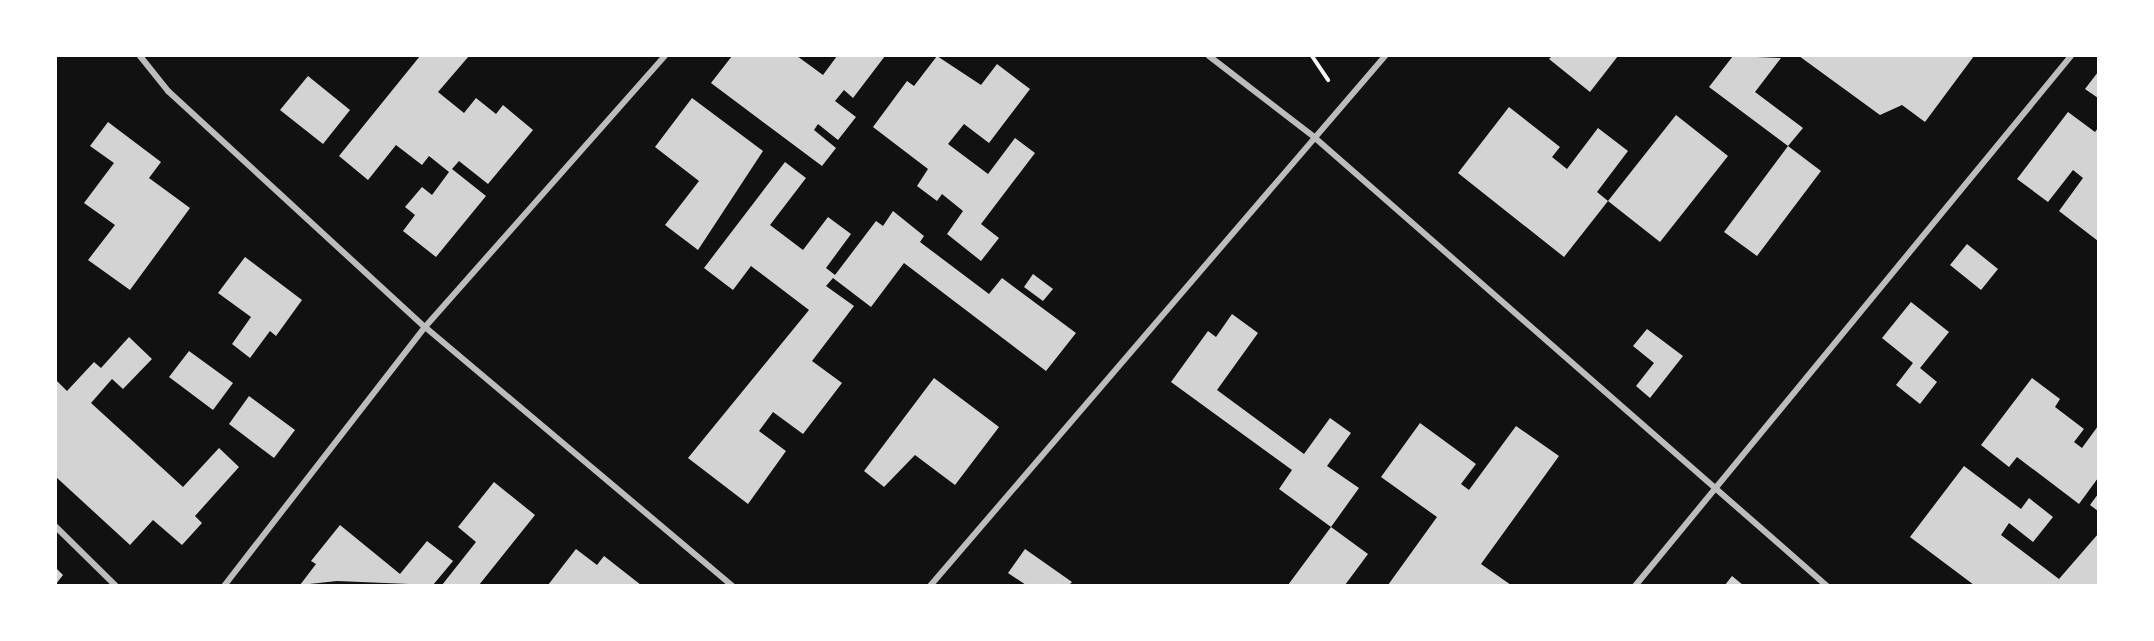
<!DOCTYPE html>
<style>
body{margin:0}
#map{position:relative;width:2154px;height:641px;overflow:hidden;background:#111;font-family:"PT Sans",sans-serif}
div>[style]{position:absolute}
.building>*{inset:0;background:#d3d3d3}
.path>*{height:4px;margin:-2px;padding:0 2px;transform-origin:2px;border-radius:2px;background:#f5f5f5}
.minor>*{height:6px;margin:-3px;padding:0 3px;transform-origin:3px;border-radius:3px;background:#bcbcbc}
span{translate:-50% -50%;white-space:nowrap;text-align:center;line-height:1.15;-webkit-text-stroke:5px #fff;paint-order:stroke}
.frame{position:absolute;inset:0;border:57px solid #fff;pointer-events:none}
</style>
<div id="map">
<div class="building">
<i style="clip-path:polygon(420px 56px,469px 56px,438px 92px,464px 113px,476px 98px,496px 114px,503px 105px,533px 130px,488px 184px,459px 161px,452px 169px,486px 196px,436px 257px,403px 231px,415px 215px,405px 207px,422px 187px,432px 195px,449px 172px,429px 156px,422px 165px,396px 145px,368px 180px,339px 156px)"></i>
<i style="clip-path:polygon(732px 56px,797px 56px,823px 75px,837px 56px,885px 56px,853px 98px,844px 90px,835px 101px,856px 117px,838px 140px,818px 124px,814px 130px,836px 148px,822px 166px,711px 83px)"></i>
<i style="clip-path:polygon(937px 56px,981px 85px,997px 64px,1030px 89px,989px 143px,964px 124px,948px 144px,988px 174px,1015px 138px,1035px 153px,981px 224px,999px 238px,981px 261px,947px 234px,963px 211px,942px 194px,937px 201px,917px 186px,928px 169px,873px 127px,907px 81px,914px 86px)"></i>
<i style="clip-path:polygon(1552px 56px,1618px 56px,1590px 92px,1549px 59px)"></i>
<i style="clip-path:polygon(1733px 56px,1781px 58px,1755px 92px,1803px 128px,1788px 146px,1709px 87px)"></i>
<i style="clip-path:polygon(1799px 56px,1974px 56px,1925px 122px,1902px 105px,1880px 115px)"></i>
<i style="clip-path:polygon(2098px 72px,2098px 98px,2085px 89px)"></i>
<i style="clip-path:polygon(308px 76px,350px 110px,323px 144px,280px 110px)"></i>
<i style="clip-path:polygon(692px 98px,763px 151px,698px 250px,665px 225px,699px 181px,655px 147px)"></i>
<i style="clip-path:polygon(1509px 107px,1560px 147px,1552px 157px,1567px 169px,1598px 128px,1628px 151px,1597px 192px,1608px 201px,1564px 257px,1458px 173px)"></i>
<i style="clip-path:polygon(2068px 112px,2095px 132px,2098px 128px,2098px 241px,2059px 211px,2083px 178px,2073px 170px,2048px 202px,2017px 179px)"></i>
<i style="clip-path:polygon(1676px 115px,1728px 156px,1660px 242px,1608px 201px)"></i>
<i style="clip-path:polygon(108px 122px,161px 162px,149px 178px,190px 208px,130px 290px,88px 260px,115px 225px,84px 203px,114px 163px,90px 146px)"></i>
<i style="clip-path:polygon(1788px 146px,1821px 171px,1757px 256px,1724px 232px)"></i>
<i style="clip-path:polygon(785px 162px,806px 178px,770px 225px,803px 250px,828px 217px,851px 234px,826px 268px,835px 275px,876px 221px,883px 226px,893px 211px,924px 236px,920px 242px,989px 294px,1002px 278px,1076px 333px,1046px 371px,904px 263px,871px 307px,833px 278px,826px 286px,854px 306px,812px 361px,842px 383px,803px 434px,773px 412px,759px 431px,786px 451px,748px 504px,688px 458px,809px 310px,751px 266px,733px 290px,704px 268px)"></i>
<i style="clip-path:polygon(1967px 244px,1998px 269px,1981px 290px,1950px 265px)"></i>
<i style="clip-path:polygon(245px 257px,302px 300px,276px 336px,270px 331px,250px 358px,232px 344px,251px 317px,218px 293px)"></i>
<i style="clip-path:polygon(1033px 274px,1053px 289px,1043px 301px,1024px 287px)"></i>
<i style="clip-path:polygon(1911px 302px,1949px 332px,1920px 368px,1937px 382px,1920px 404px,1896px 385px,1913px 363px,1882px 338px)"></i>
<i style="clip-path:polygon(1232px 314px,1258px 333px,1217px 390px,1304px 454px,1330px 418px,1351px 433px,1327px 466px,1359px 488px,1331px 527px,1368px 554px,1345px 585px,1288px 585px,1331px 527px,1279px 489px,1292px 470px,1171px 382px,1208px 331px,1216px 337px)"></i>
<i style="clip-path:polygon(1647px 329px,1683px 356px,1650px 398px,1636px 386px,1654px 363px,1633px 346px)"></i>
<i style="clip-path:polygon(129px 337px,152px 359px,123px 389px,112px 379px,91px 403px,183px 487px,219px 448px,239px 467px,195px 516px,202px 523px,182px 545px,153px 520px,130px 545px,56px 477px,56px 380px,67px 391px,94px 362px,101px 368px)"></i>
<i style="clip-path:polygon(189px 351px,233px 383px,213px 410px,169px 377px)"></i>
<i style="clip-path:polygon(934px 378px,999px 427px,955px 485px,915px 455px,884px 487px,864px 471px)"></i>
<i style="clip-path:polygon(2032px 378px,2060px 399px,2055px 407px,2084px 429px,2074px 442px,2082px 448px,2098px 426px,2098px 478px,2079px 504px,2017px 457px,2009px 467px,1981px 445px)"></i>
<i style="clip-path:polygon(249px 396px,295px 430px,274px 458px,229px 424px)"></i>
<i style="clip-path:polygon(1420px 423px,1476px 464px,1461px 484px,1469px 490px,1516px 426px,1559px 456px,1481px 564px,1511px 585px,1388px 585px,1437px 517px,1381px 477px)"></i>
<i style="clip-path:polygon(1964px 466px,2021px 509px,2029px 498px,2053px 517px,2033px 542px,2009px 523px,2001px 535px,2059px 579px,2098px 534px,2098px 585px,1974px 585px,1910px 537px)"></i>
<i style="clip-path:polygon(494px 482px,535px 515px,479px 585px,442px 585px,476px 542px,458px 527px)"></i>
<i style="clip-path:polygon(2098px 494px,2098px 511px,2090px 505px)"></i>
<i style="clip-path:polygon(340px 525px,400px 574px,427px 541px,453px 561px,433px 585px,337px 581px,300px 585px,316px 564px,311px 561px)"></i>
<i style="clip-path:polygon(576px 549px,597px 565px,604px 556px,641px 585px,548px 585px)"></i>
<i style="clip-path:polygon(1025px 549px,1072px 582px,1069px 585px,1026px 585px,1008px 573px)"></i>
<i style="clip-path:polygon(56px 568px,63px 575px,56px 584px)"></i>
<i style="clip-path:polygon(1732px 576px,1743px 585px,1725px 585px)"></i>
</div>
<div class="path">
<i style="left:1312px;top:56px;width:29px;rotate:56deg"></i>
</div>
<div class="minor">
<i style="left:140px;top:56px;width:45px;rotate:51.3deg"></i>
<i style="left:168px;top:91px;width:349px;rotate:42.6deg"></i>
<i style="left:425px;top:327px;width:402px;rotate:40.1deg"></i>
<i style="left:1209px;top:56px;width:133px;rotate:37.6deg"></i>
<i style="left:1314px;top:137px;width:682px;rotate:41.19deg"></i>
<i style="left:56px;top:527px;width:84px;rotate:44.5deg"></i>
<i style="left:224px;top:586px;width:328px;rotate:-52.2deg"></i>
<i style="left:425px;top:327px;width:362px;rotate:-48.5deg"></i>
<i style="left:930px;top:586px;width:699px;rotate:-49.35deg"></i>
<i style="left:1635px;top:586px;width:686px;rotate:-50.56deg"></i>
</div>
<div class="frame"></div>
</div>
